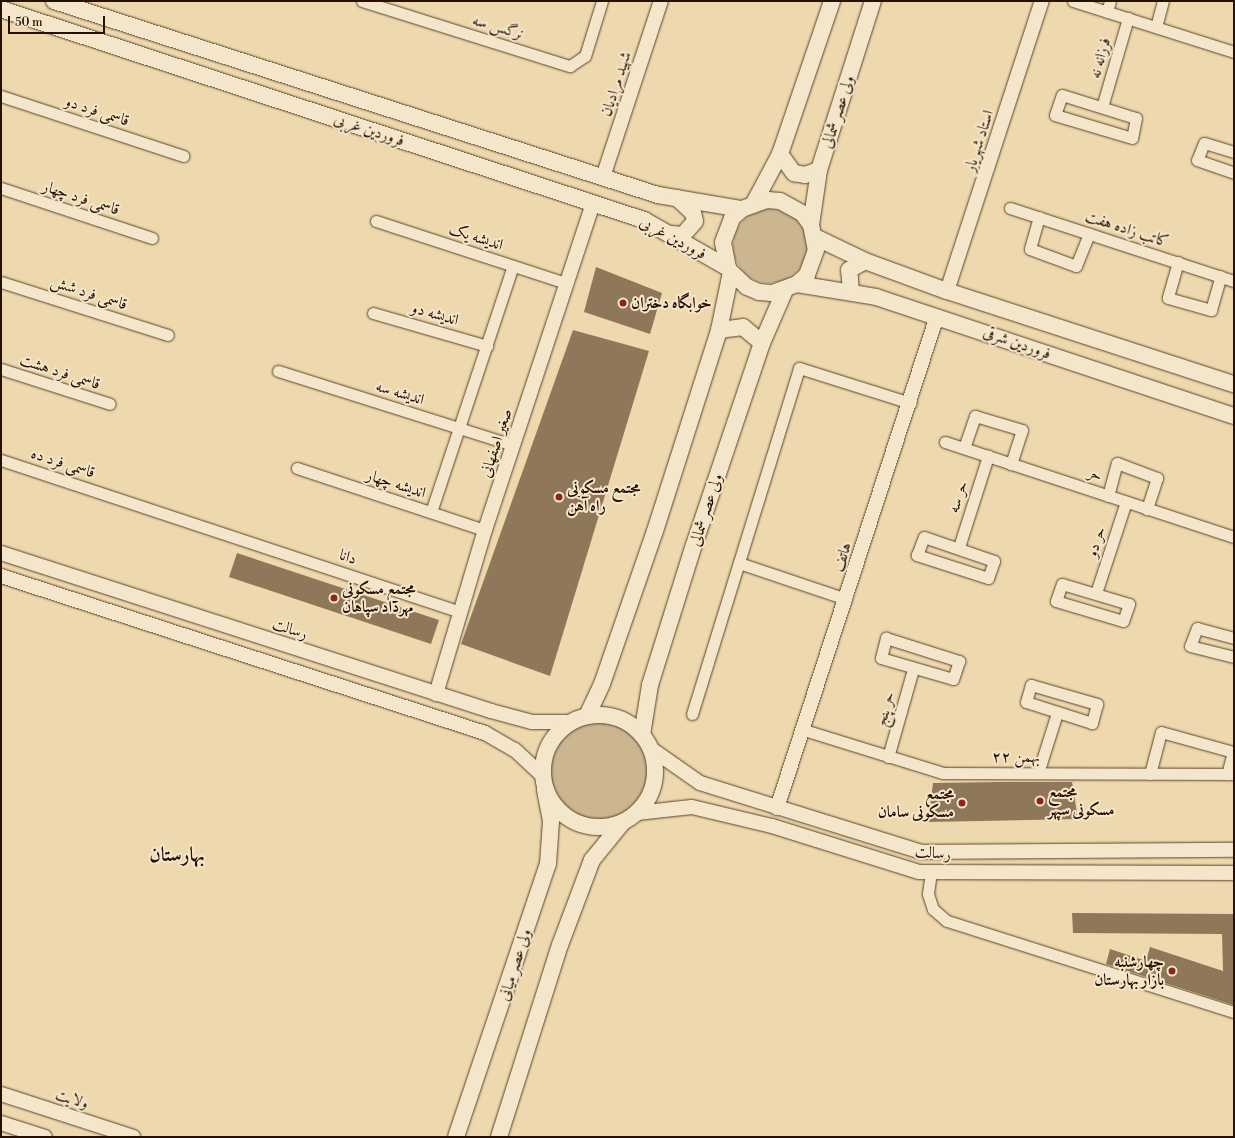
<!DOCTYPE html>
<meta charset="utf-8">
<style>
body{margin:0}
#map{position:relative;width:1235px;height:1138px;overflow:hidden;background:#eed8ad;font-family:"Libre Bodoni",Amiri,serif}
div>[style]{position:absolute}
.green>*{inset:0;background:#ccb690}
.round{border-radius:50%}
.building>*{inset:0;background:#8f785a}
.roads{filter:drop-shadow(0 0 1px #5a422b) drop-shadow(0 0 1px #5a422b)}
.minor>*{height:11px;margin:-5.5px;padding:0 5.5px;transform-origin:5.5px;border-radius:5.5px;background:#f4e6ca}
.tertiary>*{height:14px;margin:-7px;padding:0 7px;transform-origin:7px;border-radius:7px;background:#f4e6ca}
.secondary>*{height:16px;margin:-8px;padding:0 8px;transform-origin:8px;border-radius:8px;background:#f4e6ca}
.secondary>.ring{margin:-8px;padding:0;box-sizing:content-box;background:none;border:16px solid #f4e6ca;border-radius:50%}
.dots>*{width:11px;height:11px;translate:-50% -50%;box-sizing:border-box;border:2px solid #f4e6ca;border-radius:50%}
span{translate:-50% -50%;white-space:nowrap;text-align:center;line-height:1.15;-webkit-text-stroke:4px #f4e6ca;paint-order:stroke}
.street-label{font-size:16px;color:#281000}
.poi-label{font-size:16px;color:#281000;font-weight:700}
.left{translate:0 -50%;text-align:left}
.right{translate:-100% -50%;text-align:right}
.district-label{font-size:20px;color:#281000;font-weight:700}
.frame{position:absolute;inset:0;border:2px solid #281000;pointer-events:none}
.scale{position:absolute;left:8px;top:16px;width:97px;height:18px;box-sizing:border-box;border:2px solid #281000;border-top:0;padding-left:5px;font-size:12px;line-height:14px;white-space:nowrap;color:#281000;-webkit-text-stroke:3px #f4e6ca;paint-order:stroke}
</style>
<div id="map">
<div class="green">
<i class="round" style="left:733px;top:209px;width:74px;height:74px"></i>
<i class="round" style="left:549px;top:722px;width:100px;height:100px"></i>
</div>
<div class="building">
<i style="clip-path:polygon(596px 267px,662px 293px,650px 334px,584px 312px)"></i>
<i style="clip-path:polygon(573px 330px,649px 351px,550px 676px,461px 644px)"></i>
<i style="clip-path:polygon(237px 553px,439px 620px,431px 644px,229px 577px)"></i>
<i style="clip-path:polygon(1002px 782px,1072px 782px,1078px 819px,928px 822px,933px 783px)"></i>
<i style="clip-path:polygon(1072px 913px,1234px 914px,1234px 1005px,1106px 964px,1110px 949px,1146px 961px,1150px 947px,1223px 971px,1222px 934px,1073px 933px)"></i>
</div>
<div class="roads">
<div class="minor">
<i style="left:362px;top:1px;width:218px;rotate:17.4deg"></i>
<i style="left:570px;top:66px;width:18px;rotate:-34deg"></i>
<i style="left:585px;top:56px;width:58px;rotate:-72.8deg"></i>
<i style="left:1073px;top:1px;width:169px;rotate:17.6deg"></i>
<i style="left:1107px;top:12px;width:11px;rotate:-75deg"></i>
<i style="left:1156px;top:27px;width:27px;rotate:-75deg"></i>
<i style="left:1062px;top:95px;width:77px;rotate:17.3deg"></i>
<i style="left:1136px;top:118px;width:20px;rotate:101deg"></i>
<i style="left:1132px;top:138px;width:80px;rotate:-163.4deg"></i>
<i style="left:1055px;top:115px;width:21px;rotate:-71deg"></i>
<i style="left:1px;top:96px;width:192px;rotate:18.2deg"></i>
<i style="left:1102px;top:107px;width:93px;rotate:-73.7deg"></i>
<i style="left:1234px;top:152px;width:31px;rotate:-163deg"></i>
<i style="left:1204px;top:143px;width:18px;rotate:112deg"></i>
<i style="left:1197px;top:160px;width:39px;rotate:19deg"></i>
<i style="left:1px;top:188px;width:159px;rotate:18.3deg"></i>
<i style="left:1010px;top:208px;width:236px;rotate:18.1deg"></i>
<i style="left:1039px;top:217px;width:33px;rotate:106deg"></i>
<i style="left:1030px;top:249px;width:49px;rotate:20.3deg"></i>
<i style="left:1076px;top:266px;width:35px;rotate:-68deg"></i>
<i style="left:376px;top:221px;width:200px;rotate:18.1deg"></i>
<i style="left:1178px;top:262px;width:37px;rotate:106deg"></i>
<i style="left:1168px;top:298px;width:45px;rotate:15.6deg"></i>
<i style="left:1211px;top:310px;width:35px;rotate:-74deg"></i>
<i style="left:1px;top:282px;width:175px;rotate:17.6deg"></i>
<i style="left:373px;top:313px;width:119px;rotate:16.1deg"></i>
<i style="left:1px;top:369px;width:114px;rotate:17.8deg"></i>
<i style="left:278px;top:371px;width:246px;rotate:17.5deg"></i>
<i style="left:945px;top:442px;width:304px;rotate:18.2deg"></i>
<i style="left:964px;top:448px;width:34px;rotate:-71deg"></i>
<i style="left:975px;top:416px;width:49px;rotate:16.6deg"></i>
<i style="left:1022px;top:430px;width:36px;rotate:108deg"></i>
<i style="left:1px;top:460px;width:484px;rotate:18.3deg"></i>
<i style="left:297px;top:468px;width:198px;rotate:18.3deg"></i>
<i style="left:1108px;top:496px;width:34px;rotate:-75deg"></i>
<i style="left:1117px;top:463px;width:43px;rotate:20.6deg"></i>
<i style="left:1157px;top:478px;width:33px;rotate:108deg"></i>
<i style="left:431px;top:512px;width:259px;rotate:-71.6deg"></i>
<i style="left:924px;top:537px;width:74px;rotate:18.9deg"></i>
<i style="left:994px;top:561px;width:18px;rotate:109deg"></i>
<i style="left:988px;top:578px;width:75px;rotate:-162.1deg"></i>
<i style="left:917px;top:555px;width:19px;rotate:-69deg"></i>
<i style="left:959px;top:547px;width:96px;rotate:-72.3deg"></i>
<i style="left:739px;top:563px;width:113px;rotate:18.6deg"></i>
<i style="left:1062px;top:584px;width:70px;rotate:16.6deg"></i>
<i style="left:1129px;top:604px;width:18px;rotate:109deg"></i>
<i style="left:1123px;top:621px;width:70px;rotate:-163.4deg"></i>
<i style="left:1056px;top:601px;width:18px;rotate:-71deg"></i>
<i style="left:1096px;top:593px;width:96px;rotate:-71.8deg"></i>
<i style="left:886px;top:638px;width:77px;rotate:17.5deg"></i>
<i style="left:959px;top:661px;width:19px;rotate:108deg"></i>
<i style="left:953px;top:679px;width:75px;rotate:-163.7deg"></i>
<i style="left:881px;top:658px;width:21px;rotate:-76deg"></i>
<i style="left:1234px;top:638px;width:38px;rotate:-165deg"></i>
<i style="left:1197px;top:628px;width:19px;rotate:111deg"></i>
<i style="left:1190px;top:646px;width:45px;rotate:14deg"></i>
<i style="left:1031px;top:685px;width:69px;rotate:16.1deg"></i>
<i style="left:1097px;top:704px;width:20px;rotate:105deg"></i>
<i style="left:1092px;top:723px;width:69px;rotate:-162.3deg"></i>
<i style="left:1026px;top:702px;width:18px;rotate:-74deg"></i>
<i style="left:692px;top:714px;width:362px;rotate:-72.8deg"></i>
<i style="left:799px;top:368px;width:117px;rotate:17.4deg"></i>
<i style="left:804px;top:730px;width:145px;rotate:17.2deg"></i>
<i style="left:943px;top:773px;width:291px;rotate:0.2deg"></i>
<i style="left:888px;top:757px;width:91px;rotate:-74.1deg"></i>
<i style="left:1038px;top:773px;width:63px;rotate:-72.4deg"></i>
<i style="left:1150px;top:774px;width:43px;rotate:-75.3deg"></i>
<i style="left:1161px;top:732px;width:75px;rotate:15.5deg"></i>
<i style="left:1233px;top:752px;width:23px;rotate:105deg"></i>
<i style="left:931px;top:872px;width:22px;rotate:98deg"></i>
<i style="left:928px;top:894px;width:16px;rotate:72deg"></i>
<i style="left:933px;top:909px;width:18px;rotate:41deg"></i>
<i style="left:947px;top:921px;width:301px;rotate:17.6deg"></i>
</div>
<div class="tertiary">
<i style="left:603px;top:177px;width:185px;rotate:-71.8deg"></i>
<i style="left:947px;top:291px;width:305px;rotate:-71.9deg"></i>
<i style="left:1px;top:553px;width:515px;rotate:17.87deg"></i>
<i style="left:491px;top:711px;width:42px;rotate:15deg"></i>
<i style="left:532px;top:722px;width:39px"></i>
<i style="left:1px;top:576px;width:509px;rotate:17.97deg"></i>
<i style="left:485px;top:733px;width:34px;rotate:30deg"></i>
<i style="left:515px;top:750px;width:37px;rotate:43deg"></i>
<i style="left:436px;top:694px;width:171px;rotate:-73.4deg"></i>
<i style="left:485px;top:530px;width:343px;rotate:-71.7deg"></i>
<i style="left:650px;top:748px;width:61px;rotate:35deg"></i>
<i style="left:700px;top:783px;width:232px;rotate:17.3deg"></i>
<i style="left:921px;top:852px;width:313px;rotate:-0.4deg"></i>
<i style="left:777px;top:808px;width:517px;rotate:-71.99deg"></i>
<i style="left:637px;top:813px;width:55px;rotate:-6.2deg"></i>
<i style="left:692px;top:807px;width:82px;rotate:13.4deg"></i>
<i style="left:772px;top:826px;width:154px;rotate:17.4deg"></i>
<i style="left:919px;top:872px;width:315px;rotate:0.2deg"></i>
<i style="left:1px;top:1094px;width:139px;rotate:18deg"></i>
<i style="left:1px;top:1123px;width:46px;rotate:17.7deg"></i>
</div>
<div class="secondary">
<i style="left:54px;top:1px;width:634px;rotate:17.81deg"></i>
<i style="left:658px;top:195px;width:85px;rotate:9.5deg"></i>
<i style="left:1px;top:9px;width:677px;rotate:18.17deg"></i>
<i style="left:644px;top:220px;width:97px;rotate:29.7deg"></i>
<i style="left:780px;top:154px;width:24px;rotate:54deg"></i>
<i style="left:794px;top:173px;width:11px;rotate:10deg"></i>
<i style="left:805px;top:175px;width:15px;rotate:-20deg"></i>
<i style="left:754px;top:203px;width:55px;rotate:-62deg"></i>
<i style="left:780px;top:154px;width:162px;rotate:-71.2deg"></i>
<i style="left:811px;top:225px;width:56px;rotate:-81.7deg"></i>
<i style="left:819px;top:170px;width:177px;rotate:-72.3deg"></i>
<i style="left:671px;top:234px;width:12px;rotate:5deg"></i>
<i style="left:683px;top:235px;width:18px;rotate:-49deg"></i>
<i style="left:695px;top:221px;width:8px;rotate:-104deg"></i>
<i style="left:693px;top:213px;width:22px;rotate:-137deg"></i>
<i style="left:815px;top:237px;width:55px;rotate:25.6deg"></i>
<i style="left:865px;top:261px;width:87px;rotate:20.1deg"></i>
<i style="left:947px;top:291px;width:302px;rotate:18deg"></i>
<i style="left:728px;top:268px;width:26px;rotate:-101deg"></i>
<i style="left:723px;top:242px;width:26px;rotate:-69deg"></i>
<i style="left:732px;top:218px;width:13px;rotate:-42deg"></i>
<i style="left:742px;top:209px;width:27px;rotate:-20deg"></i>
<i style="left:767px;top:200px;width:13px;rotate:4deg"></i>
<i style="left:780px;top:201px;width:26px;rotate:29deg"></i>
<i style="left:803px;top:214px;width:14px;rotate:54deg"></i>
<i style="left:811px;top:225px;width:25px;rotate:79deg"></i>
<i style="left:816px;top:250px;width:27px;rotate:110deg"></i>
<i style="left:807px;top:275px;width:13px;rotate:138deg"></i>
<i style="left:797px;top:284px;width:27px;rotate:160deg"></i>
<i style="left:772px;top:293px;width:13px;rotate:-176deg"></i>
<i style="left:759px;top:292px;width:13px;rotate:-157deg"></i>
<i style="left:747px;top:287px;width:22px;rotate:-137deg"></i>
<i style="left:797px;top:284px;width:80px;rotate:9.3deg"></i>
<i style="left:876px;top:297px;width:377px;rotate:18.4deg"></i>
<i style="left:851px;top:291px;width:21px;rotate:-95deg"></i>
<i style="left:849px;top:270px;width:18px;rotate:-29deg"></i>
<i style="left:719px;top:330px;width:24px;rotate:-7deg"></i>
<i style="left:743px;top:327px;width:25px;rotate:40deg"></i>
<i class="ring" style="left:543px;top:715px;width:96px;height:96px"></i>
<i style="left:587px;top:716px;width:35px;rotate:-65deg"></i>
<i style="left:602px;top:684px;width:162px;rotate:-70.9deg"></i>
<i style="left:655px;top:531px;width:211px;rotate:-72.3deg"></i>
<i style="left:719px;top:330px;width:59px;rotate:-78.3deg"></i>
<i style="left:642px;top:735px;width:51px;rotate:-80.9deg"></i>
<i style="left:650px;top:685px;width:147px;rotate:-72.6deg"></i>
<i style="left:694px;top:545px;width:213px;rotate:-71.4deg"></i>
<i style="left:762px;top:343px;width:58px;rotate:-66.5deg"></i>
<i style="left:456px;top:1137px;width:288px;rotate:-71.4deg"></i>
<i style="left:548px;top:864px;width:43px;rotate:-86deg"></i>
<i style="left:551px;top:821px;width:32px;rotate:-101deg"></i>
<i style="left:499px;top:1137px;width:201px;rotate:-72.4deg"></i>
<i style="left:560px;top:945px;width:91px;rotate:-69.4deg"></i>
<i style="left:592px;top:860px;width:49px;rotate:-50.8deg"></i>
</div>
</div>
<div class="dots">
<i style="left:623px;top:303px;background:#8f2418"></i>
<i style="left:559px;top:497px;background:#8f2418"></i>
<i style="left:334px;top:598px;background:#8f2418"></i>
<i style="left:1040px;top:801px;background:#8f2418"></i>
<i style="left:962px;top:803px;background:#8f2418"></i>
<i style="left:1172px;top:971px;background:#8f2418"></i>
</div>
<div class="street-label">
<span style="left:498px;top:27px;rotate:17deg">نرگس سه</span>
<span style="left:1100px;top:58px;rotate:-74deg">فرزانه نه</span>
<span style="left:616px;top:84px;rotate:-72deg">شهید مرادیان</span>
<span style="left:97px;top:111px;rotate:18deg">قاسمی فرد دو</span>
<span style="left:838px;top:112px;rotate:-72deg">ولی عصر شمالی</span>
<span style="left:369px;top:130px;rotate:18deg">فروردین غربی</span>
<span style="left:979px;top:141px;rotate:-72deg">استاد شهریار</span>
<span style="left:81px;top:198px;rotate:18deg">قاسمی فرد چهار</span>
<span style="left:1127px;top:229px;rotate:18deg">کاتب زاده هفت</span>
<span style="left:476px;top:237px;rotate:18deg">اندیشه یک</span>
<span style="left:673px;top:238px;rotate:28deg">فروردین غربی</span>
<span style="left:89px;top:293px;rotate:18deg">قاسمی فرد شش</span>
<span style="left:435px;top:314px;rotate:16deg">اندیشه دو</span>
<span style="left:1017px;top:343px;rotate:19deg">فروردین شرقی</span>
<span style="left:60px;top:372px;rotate:18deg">قاسمی فرد هشت</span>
<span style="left:400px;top:393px;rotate:17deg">اندیشه سه</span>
<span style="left:496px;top:443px;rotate:-72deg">صغیر اصفهانی</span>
<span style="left:63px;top:463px;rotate:18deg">قاسمی فرد ده</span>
<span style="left:1095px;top:474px;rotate:18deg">حر</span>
<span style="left:396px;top:484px;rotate:18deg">اندیشه چهار</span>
<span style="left:958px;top:497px;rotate:-72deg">حر سه</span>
<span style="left:706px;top:510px;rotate:-72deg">ولی عصر شمالی</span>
<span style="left:1096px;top:542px;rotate:-72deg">حر دو</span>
<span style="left:348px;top:557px;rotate:19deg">دانا</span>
<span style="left:842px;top:557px;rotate:-72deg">هاتف</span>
<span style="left:290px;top:629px;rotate:18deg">رسالت</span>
<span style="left:885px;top:709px;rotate:-74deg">حر پنج</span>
<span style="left:1016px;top:757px">۲۲ بهمن</span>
<span style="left:933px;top:853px;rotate:5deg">رسالت</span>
<span style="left:515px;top:965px;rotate:-72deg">ولی عصر میانی</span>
<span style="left:72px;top:1099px;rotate:18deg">ولایت</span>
</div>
<div class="poi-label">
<span class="left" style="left:631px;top:303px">خوابگاه دختران</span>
<span class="left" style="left:567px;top:497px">مجتمع مسکونی<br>راه آهن</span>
<span class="left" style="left:342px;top:598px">مجتمع مسکونی<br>مهرداد سپاهان</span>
<span class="left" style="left:1048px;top:801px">مجتمع<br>مسکونی سپهر</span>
<span class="right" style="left:954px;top:803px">مجتمع<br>مسکونی سامان</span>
<span class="right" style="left:1164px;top:971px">چهارشنبه<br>بازار بهارستان</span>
</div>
<div class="district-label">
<span style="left:177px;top:855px">بهارستان</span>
</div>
<div class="frame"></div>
<div class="scale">50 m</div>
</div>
